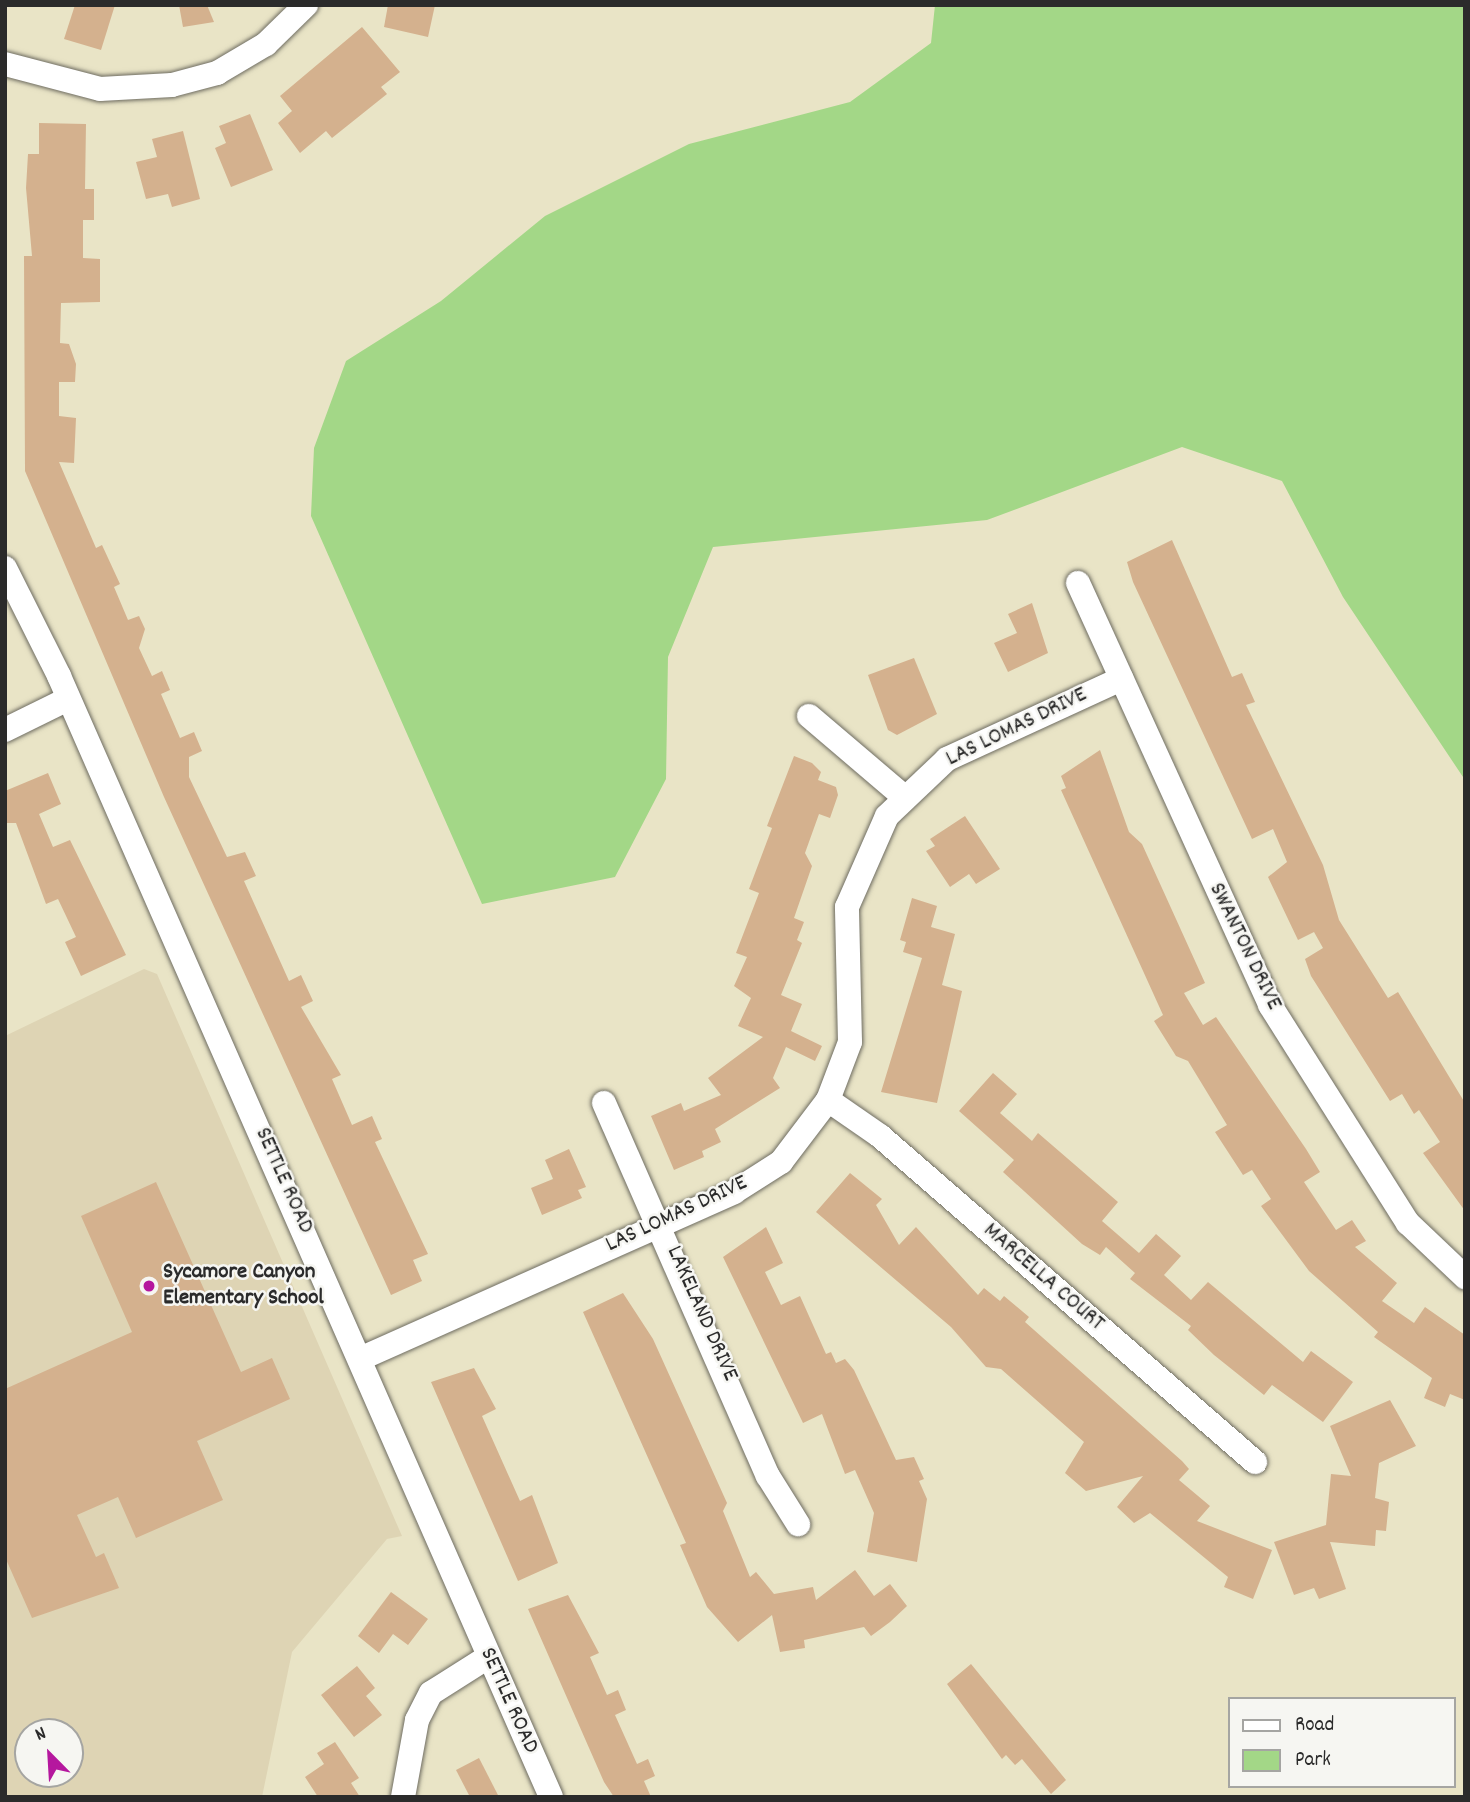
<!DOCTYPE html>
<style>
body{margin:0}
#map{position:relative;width:1470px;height:1802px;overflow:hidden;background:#e9e4c6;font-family:Dekko,sans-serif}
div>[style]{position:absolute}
.built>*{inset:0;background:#ded4b4}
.green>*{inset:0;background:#a3d787}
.building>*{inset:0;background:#d4b18e}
.roads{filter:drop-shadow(0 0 2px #6e6c61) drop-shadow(0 0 2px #6e6c61)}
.minor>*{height:24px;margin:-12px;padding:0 12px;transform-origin:12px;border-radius:12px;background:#fff}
.dots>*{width:19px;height:19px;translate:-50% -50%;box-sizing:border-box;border:4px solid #f6f6f2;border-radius:50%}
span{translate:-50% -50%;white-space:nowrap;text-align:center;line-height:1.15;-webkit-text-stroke:5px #f6f6f2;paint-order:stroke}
.street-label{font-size:23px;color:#2b2b2b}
.poi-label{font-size:23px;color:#2b2b2b;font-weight:700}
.left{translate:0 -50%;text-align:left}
.frame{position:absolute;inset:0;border:7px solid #2b2b2b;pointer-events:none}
.legend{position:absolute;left:1228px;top:1697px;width:228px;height:91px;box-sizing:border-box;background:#f6f6f2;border:2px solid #a5a5a2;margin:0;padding:9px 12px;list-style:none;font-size:21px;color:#2b2b2b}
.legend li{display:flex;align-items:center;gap:14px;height:35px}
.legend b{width:35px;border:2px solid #a5a5a2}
.north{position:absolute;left:14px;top:1718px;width:70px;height:70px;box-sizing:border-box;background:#f6f6f2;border:2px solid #a5a5a2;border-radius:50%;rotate:336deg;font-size:19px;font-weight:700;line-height:28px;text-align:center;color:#2b2b2b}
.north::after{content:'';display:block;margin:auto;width:24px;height:32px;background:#b5179e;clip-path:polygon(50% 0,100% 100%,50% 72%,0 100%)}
</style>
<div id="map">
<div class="built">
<i style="clip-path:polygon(evenodd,144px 969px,157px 974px,402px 1536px,387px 1539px,292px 1652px,262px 1797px,5px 1797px,5px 1036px,144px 969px,28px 1732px,70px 1732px,70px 1774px,28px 1774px,28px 1732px)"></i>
</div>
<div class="green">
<i style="clip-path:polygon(935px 5px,1465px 5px,1465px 780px,1343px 597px,1282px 481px,1182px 447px,987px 520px,713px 547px,668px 657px,666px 779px,615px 877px,482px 904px,311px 516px,314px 448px,346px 361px,441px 301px,545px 216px,689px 144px,850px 102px,931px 43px)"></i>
</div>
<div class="building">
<i style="clip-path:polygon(75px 5px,115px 5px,101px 50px,64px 39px)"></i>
<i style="clip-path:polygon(179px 5px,207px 5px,214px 22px,183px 27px)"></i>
<i style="clip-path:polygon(388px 5px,435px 5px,428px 37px,384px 27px)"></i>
<i style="clip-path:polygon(362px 27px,400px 72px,381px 87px,387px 94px,332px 138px,326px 131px,300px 153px,278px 123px,292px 111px,280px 96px)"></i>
<i style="clip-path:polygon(250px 114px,273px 170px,231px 187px,215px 148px,226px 143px,219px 126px)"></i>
<i style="clip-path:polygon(39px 123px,86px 124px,85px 189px,94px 189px,94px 220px,83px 220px,83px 258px,100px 259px,100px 302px,61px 303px,60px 343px,69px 344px,76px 364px,75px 382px,59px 382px,59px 416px,76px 418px,74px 463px,59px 462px,96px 548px,102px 545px,120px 584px,114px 587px,128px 620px,139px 616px,145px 629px,139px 648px,152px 676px,162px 671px,170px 690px,161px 694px,180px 738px,194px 732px,202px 751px,189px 757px,189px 777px,227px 857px,245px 852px,256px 876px,244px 881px,289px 981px,301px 975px,313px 1001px,301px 1007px,341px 1075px,332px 1079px,352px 1125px,372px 1116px,382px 1139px,375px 1142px,428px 1254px,413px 1260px,422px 1281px,391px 1295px,164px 797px,25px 471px,24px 256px,32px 256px,26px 188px,28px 154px,39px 154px)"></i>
<i style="clip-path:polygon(183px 131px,200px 199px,172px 207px,168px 194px,146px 199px,136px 162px,157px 157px,152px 139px)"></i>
<i style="clip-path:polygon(1172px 540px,1232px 677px,1242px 673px,1255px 702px,1246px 705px,1323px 865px,1339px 920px,1388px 998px,1398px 992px,1465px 1103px,1465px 1211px,1423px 1153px,1440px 1142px,1419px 1110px,1414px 1114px,1402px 1094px,1390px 1101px,1311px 976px,1305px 959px,1323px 948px,1314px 932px,1298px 940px,1268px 877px,1287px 862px,1273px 829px,1252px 839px,1133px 582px,1127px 562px)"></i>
<i style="clip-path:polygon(1032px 603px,1048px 653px,1008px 672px,994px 643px,1017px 633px,1008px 614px)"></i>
<i style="clip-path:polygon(914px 658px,937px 714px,897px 735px,888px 730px,868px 675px)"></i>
<i style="clip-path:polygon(1100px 750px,1129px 832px,1142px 844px,1205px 983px,1184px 993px,1203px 1025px,1216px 1017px,1306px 1149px,1320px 1172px,1304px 1182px,1336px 1230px,1352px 1220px,1366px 1241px,1355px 1247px,1397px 1283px,1382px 1301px,1414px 1323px,1425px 1307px,1465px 1335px,1465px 1400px,1450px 1394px,1445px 1407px,1424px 1398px,1432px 1378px,1374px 1337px,1378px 1332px,1309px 1271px,1261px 1206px,1271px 1199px,1252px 1170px,1243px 1175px,1215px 1132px,1227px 1125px,1188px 1061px,1176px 1056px,1154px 1021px,1163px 1015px,1061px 790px,1066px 788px,1061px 776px)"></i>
<i style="clip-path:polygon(794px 756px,812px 763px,821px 772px,818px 780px,836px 787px,838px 795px,830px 818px,819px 814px,805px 853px,812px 866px,794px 918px,804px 922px,797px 940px,802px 943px,781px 995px,802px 1004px,791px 1031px,822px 1046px,815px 1061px,786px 1047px,773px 1078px,780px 1088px,715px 1129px,721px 1142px,702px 1151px,704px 1157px,674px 1170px,651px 1116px,681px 1103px,684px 1111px,721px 1095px,708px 1078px,763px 1037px,738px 1026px,751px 998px,734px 986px,747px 957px,736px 953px,759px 893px,749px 889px,772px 828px,767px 826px)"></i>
<i style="clip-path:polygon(48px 773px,61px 804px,39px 814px,53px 847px,70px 840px,126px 955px,81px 976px,65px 942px,76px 937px,58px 899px,46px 904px,16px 823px,5px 823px,5px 791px)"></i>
<i style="clip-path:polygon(965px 816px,1000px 869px,976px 884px,969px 874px,950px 887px,926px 851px,935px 846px,930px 839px)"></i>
<i style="clip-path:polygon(912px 898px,937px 906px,931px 927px,955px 934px,942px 985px,962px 991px,937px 1103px,881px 1092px,922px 958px,903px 952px,906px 942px,900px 940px)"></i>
<i style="clip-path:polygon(993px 1073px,1017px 1094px,1000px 1113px,1032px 1141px,1038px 1133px,1118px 1202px,1102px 1221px,1139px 1253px,1156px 1234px,1181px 1256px,1164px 1275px,1191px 1300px,1208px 1282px,1303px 1362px,1311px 1351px,1353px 1382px,1323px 1422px,1272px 1385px,1264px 1395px,1214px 1355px,1188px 1330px,1191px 1326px,1130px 1279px,1135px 1273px,1106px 1247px,1100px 1255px,1082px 1244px,1003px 1172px,1014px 1160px,959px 1111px)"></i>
<i style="clip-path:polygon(569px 1149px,586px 1187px,578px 1190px,582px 1198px,542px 1215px,531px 1188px,553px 1179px,545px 1160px)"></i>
<i style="clip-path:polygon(850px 1173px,882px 1199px,876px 1205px,899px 1245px,916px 1227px,978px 1295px,984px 1288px,1000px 1301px,1004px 1296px,1029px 1317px,1025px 1322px,1182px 1461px,1189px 1469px,1179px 1480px,1210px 1506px,1197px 1521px,1272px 1550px,1253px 1599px,1224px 1587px,1228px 1577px,1150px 1513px,1134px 1523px,1117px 1507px,1143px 1476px,1086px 1491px,1065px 1473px,1084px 1442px,1001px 1369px,986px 1367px,951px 1327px,816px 1212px)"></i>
<i style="clip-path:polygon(156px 1182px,241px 1372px,272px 1358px,290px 1399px,197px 1441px,223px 1500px,136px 1538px,118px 1497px,77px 1515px,96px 1557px,104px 1553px,119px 1588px,32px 1618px,5px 1557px,5px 1389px,132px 1332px,81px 1216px)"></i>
<i style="clip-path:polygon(766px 1227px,783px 1263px,765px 1272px,781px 1305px,800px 1296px,826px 1354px,831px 1352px,836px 1363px,845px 1359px,854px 1370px,896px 1460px,914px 1457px,924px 1479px,919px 1481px,927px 1499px,917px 1562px,867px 1552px,874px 1513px,855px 1470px,845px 1474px,822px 1414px,803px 1423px,723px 1257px)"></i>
<i style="clip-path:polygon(623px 1293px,653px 1339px,727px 1503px,723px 1511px,750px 1577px,756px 1572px,774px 1594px,813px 1587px,816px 1600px,855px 1570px,874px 1596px,890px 1584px,907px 1606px,890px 1622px,871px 1636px,864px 1627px,804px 1640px,805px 1648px,780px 1652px,772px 1615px,738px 1642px,707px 1607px,680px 1545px,686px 1543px,583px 1312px)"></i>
<i style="clip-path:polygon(474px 1368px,496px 1409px,482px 1416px,520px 1501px,532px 1495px,558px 1563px,518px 1581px,431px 1382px)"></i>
<i style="clip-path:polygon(1390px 1400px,1416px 1446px,1379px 1463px,1375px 1498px,1389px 1502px,1386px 1531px,1376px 1530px,1375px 1546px,1330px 1542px,1346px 1589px,1319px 1599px,1314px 1588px,1294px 1595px,1274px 1542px,1326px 1525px,1331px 1474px,1351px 1476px,1330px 1426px)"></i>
<i style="clip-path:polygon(391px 1592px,428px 1619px,408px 1645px,393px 1634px,379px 1653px,358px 1636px)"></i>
<i style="clip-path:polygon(568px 1595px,599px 1653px,590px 1657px,607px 1695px,618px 1690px,626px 1710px,615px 1715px,637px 1764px,648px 1759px,655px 1776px,644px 1781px,651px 1797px,614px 1797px,604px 1782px,528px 1609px)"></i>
<i style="clip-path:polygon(971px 1664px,1066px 1780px,1051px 1794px,1022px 1759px,1015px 1765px,1006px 1755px,1002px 1759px,947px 1684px)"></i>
<i style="clip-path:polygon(357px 1666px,375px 1688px,366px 1696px,382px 1715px,354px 1737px,321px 1695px)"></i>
<i style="clip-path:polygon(335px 1742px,359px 1778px,351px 1783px,360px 1797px,318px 1797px,305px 1777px,324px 1764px,317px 1753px)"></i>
<i style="clip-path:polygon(479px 1758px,499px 1797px,470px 1797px,456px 1770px)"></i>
</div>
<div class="roads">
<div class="minor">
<i style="left:5px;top:64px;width:98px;rotate:14.7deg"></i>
<i style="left:100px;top:89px;width:72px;rotate:-3.2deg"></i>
<i style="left:172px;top:85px;width:47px;rotate:-14.9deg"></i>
<i style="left:217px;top:73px;width:57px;rotate:-30.6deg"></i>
<i style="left:266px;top:44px;width:56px;rotate:-44.3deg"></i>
<i style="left:5px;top:568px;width:121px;rotate:63.4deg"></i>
<i style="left:59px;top:676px;width:1224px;rotate:66.3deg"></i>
<i style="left:1078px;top:583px;width:464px;rotate:65.5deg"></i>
<i style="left:1270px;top:1005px;width:258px;rotate:57.7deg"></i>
<i style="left:1408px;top:1223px;width:79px;rotate:43.5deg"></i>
<i style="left:809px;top:716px;width:123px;rotate:40.4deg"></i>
<i style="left:5px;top:730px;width:70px;rotate:-26.2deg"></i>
<i style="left:828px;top:1100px;width:63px;rotate:34.7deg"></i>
<i style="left:880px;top:1136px;width:497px;rotate:41deg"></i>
<i style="left:604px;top:1103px;width:407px;rotate:66.3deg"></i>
<i style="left:768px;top:1476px;width:57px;rotate:58deg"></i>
<i style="left:362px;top:1358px;width:407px;rotate:-24deg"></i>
<i style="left:734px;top:1192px;width:56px;rotate:-32.6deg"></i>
<i style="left:781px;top:1162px;width:78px;rotate:-52.8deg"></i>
<i style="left:828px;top:1100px;width:62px;rotate:-69.2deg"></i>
<i style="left:850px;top:1042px;width:135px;rotate:-91.3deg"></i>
<i style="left:847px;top:907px;width:99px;rotate:-66.3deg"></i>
<i style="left:887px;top:816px;width:83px;rotate:-43.5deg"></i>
<i style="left:947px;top:759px;width:192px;rotate:-24.7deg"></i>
<i style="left:403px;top:1797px;width:78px;rotate:-79.7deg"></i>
<i style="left:417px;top:1720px;width:30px;rotate:-63deg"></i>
<i style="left:431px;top:1693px;width:67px;rotate:-32.3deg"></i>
</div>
</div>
<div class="dots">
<i style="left:149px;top:1286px;background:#b5179e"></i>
</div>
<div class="street-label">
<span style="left:1017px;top:728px;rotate:-26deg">LAS LOMAS DRIVE</span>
<span style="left:1244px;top:947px;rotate:64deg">SWANTON DRIVE</span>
<span style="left:283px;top:1181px;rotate:66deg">SETTLE ROAD</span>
<span style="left:677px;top:1215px;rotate:-25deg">LAS LOMAS DRIVE</span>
<span style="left:1043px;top:1278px;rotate:41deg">MARCELLA COURT</span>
<span style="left:701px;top:1314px;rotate:66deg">LAKELAND DRIVE</span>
<span style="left:508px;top:1701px;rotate:66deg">SETTLE ROAD</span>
</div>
<div class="poi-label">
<span class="left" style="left:163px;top:1286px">Sycamore Canyon<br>Elementary School</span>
</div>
<div class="frame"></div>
<ul class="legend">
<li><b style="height:9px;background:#fff"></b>Road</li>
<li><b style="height:19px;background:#a3d787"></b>Park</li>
</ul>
<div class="north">N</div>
</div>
